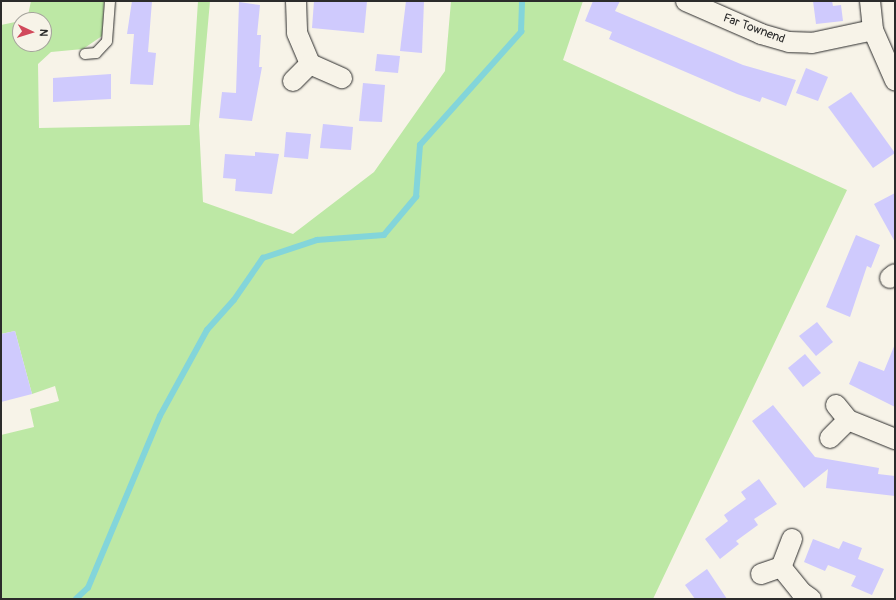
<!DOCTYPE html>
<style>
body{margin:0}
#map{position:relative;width:896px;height:600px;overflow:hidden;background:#f7f3e8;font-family:Pangolin,sans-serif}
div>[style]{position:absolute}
.green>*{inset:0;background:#bde8a5}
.stream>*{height:5.5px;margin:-2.75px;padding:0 2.75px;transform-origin:2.75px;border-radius:2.75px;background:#83d5da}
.building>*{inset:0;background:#cfcafd}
.roads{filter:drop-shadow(0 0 1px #2b2b2b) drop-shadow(0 0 1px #2b2b2b)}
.lane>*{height:10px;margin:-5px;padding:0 5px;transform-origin:5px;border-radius:5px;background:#f7f3e8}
.street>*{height:20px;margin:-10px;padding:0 10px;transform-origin:10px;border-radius:10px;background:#f7f3e8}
span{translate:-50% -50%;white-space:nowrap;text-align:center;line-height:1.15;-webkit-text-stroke:3px #f7f3e8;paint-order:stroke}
.street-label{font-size:12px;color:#2b2b2b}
.frame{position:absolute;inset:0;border:2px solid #2b2b2b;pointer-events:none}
.north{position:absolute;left:12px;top:12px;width:40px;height:40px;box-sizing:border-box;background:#f7f3e8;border:1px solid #a5a39c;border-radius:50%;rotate:94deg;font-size:11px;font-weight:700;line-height:16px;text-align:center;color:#2b2b2b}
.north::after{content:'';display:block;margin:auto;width:14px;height:18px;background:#d1495b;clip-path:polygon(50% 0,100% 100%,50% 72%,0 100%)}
</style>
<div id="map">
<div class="green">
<i style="clip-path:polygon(31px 1px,104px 1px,102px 36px,83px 49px,51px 52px,38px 64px,39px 128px,190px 125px,198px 1px,210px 1px,199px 125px,203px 202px,293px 234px,374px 172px,445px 71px,451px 1px,583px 1px,563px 60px,847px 190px,653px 599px,1px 599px,1px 435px,34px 427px,30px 409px,59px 401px,55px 386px,32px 394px,15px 331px,1px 334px,1px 25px,20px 21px,20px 44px,44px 44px,44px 20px,27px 20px)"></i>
</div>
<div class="stream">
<i style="left:76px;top:599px;width:16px;rotate:-43deg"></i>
<i style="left:88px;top:588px;width:186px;rotate:-67.3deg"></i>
<i style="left:160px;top:416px;width:98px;rotate:-61.3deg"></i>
<i style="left:207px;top:330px;width:40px;rotate:-48deg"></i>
<i style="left:234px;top:300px;width:51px;rotate:-55.4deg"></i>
<i style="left:263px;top:258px;width:57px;rotate:-18.4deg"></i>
<i style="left:317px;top:240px;width:67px;rotate:-4.3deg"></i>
<i style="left:384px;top:235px;width:50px;rotate:-49.9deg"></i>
<i style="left:416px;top:197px;width:52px;rotate:-85.6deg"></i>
<i style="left:420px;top:145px;width:152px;rotate:-48.2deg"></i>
<i style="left:521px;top:32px;width:31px;rotate:-88deg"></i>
</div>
<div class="building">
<i style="clip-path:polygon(132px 1px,152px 1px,148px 52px,156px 53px,153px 85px,130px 84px,134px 34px,127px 34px)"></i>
<i style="clip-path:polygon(314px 1px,367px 1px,364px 33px,312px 28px)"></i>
<i style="clip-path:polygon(406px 1px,424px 1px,422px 53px,400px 51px)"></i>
<i style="clip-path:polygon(593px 1px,620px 1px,615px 11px,743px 65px,796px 80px,786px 106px,762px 97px,760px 102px,737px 94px,609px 39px,612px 32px,585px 21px)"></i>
<i style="clip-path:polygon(813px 1px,832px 1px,833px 6px,841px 5px,843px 21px,816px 24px)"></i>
<i style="clip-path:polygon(239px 2px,260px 5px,257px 35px,261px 35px,259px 67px,262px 67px,252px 121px,219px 118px,222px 92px,236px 93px)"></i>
<i style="clip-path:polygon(377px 54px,400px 56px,398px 73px,375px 71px)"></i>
<i style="clip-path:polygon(806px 68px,828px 77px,818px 101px,796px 93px)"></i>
<i style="clip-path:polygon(111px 74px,111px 99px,53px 102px,53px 78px)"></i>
<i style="clip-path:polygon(363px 83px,385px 85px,382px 122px,359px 121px)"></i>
<i style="clip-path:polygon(851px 92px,895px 153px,873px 168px,828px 107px)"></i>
<i style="clip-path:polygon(323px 124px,353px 127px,351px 150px,320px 148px)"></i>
<i style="clip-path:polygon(286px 132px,311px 134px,308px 159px,284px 157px)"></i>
<i style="clip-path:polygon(255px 152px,279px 154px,272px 194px,235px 191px,236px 179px,223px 178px,225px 154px,255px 156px)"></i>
<i style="clip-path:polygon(895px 193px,895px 242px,874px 204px)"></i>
<i style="clip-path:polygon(856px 235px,880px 245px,871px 268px,867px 266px,850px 317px,826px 307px)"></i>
<i style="clip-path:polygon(817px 322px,833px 342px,816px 356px,799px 336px)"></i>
<i style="clip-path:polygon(15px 331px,32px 394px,1px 402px,1px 334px)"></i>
<i style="clip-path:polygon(895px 344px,895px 407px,849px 384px,859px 361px,884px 371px)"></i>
<i style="clip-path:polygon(805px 354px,821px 373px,803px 387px,788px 368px)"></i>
<i style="clip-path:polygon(773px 405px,815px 457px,879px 468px,878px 474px,895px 476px,895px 496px,826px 488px,828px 469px,804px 488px,752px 421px)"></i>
<i style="clip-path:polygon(759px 479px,777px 504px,754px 519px,758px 525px,736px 541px,739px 544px,720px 559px,705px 539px,728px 521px,724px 515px,746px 499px,741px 492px)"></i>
<i style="clip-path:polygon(813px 539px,839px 549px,843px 541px,862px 548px,858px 559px,884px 569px,872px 595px,851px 586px,856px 576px,828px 565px,825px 571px,804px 562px)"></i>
<i style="clip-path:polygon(707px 569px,727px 599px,695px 599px,685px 585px)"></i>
</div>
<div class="roads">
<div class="lane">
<i style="left:85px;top:54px;width:11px;rotate:-5deg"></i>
<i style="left:96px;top:53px;width:16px;rotate:-47deg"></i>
<i style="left:107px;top:41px;width:40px;rotate:-85.7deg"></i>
</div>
<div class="street">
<i style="left:296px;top:1px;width:32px;rotate:88deg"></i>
<i style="left:297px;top:33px;width:34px;rotate:67deg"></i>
<i style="left:310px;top:64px;width:35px;rotate:24deg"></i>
<i style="left:686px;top:1px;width:82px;rotate:23.7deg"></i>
<i style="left:761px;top:34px;width:29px;rotate:16deg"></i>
<i style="left:789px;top:42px;width:23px;rotate:2deg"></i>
<i style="left:812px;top:43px;width:62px;rotate:-12deg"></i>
<i style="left:870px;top:1px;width:29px;rotate:84deg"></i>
<i style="left:873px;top:30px;width:55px;rotate:66.3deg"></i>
<i style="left:293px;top:81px;width:24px;rotate:-45deg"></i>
<i style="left:890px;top:278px;width:6px;rotate:-39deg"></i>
<i style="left:836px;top:405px;width:19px;rotate:51deg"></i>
<i style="left:848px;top:420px;width:51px;rotate:22deg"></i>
<i style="left:830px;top:438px;width:25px;rotate:-45deg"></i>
<i style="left:792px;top:539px;width:30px;rotate:111deg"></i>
<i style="left:781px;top:567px;width:32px;rotate:51deg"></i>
<i style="left:801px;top:592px;width:12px;rotate:35deg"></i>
<i style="left:761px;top:574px;width:21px;rotate:-19deg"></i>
</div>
</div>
<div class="street-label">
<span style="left:754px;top:29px;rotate:20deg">Far Townend</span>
</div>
<div class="frame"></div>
<div class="north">N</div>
</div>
